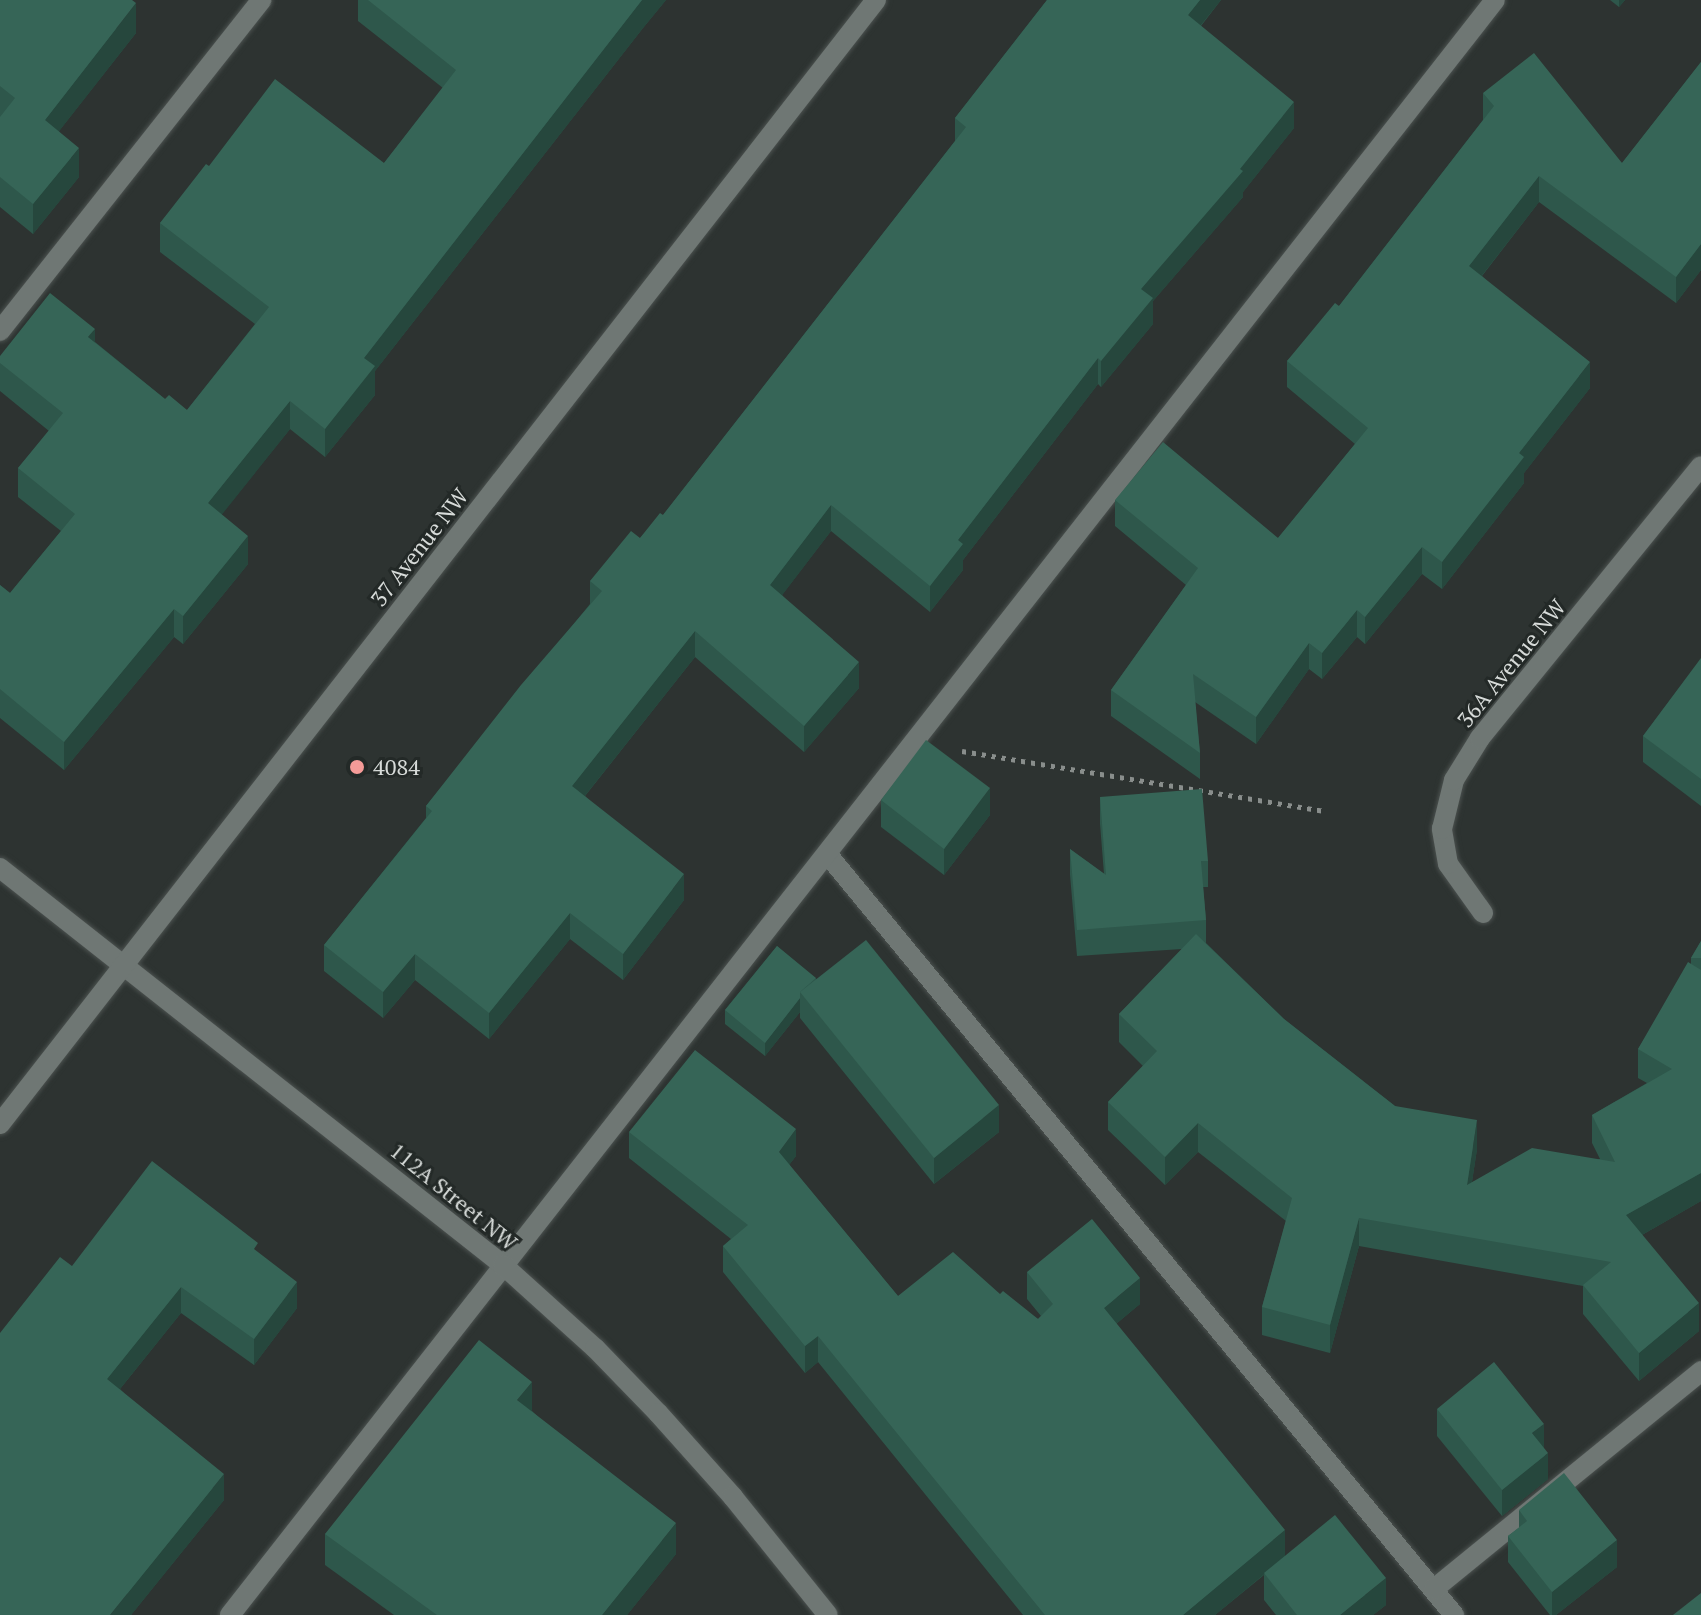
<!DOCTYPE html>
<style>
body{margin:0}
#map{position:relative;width:1701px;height:1615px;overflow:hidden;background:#2d3331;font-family:"PT Serif",serif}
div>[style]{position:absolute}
.path>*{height:5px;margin-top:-2.5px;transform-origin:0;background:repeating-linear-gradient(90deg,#898e8c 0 4px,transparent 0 10px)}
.roads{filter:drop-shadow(0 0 2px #4b514f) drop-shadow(0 0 2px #4b514f)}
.lane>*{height:20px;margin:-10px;padding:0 10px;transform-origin:10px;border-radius:10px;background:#6f7774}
.street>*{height:20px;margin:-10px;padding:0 10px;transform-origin:10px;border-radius:10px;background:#6f7774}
.secondary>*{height:20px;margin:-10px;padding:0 10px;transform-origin:10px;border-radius:10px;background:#6f7774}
.wall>*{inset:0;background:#2e574b}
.shaded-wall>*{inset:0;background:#26473d}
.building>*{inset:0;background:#366557}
.dots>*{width:22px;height:22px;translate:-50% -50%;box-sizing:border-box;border:4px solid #232927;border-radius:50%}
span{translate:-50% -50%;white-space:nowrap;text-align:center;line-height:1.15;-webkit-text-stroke:6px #232927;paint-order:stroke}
.street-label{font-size:22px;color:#d7dbd9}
.poi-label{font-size:22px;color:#d7dbd9}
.left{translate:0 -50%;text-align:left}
</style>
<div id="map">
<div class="path">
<i style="left:962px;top:751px;width:369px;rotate:9.4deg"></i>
</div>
<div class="roads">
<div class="lane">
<i style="left:0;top:331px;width:422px;rotate:-51.7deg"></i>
<i style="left:828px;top:855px;width:985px;rotate:50.52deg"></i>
<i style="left:1434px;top:1589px;width:345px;rotate:-39.2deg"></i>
<i style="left:230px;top:1615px;width:2051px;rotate:-51.93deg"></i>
</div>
<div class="street">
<i style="left:0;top:868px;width:641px;rotate:38.28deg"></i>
<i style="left:503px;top:1265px;width:124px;rotate:42.1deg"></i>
<i style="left:595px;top:1348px;width:91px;rotate:45.9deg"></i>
<i style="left:658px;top:1413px;width:113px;rotate:48.2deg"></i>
<i style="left:733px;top:1497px;width:151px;rotate:51.2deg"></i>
<i style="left:1483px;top:913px;width:60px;rotate:-125.5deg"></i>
<i style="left:1448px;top:864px;width:36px;rotate:-100deg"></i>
<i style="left:1442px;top:829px;width:50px;rotate:-76.2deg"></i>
<i style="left:1454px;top:780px;width:49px;rotate:-58.2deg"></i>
<i style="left:1480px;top:738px;width:350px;rotate:-50.9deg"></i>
</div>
<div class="secondary">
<i style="left:0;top:1124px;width:1425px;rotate:-52.07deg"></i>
</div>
</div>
<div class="wall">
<i style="clip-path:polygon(0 0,136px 33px,59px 131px,79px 177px,33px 234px,0 207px)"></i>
<i style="clip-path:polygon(358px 0,666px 0,643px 28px,375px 371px,375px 395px,325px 457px,290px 429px,221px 515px,248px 564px,183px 644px,174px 637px,64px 770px,0 718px,0 585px,10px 593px,61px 531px,18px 497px,18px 468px,49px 431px,0 391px,0 356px,95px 342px,165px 399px,187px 410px,255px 324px,160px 252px,160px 223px,209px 166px,384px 163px,443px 88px,358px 21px)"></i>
<i style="clip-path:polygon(1047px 0,1221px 0,1201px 26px,1294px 128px,1243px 192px,1243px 197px,1153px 301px,1153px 324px,1101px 387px,1098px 384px,963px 560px,963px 570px,930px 612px,831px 531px,782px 595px,859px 688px,804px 752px,695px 657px,585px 796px,684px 900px,623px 980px,570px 939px,489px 1039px,415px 980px,383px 1018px,324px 971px,324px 945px,426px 818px,426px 806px,590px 604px,590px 581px,640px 538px,663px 515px,955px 141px,955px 118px)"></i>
<i style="clip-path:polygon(1610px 0,1625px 0,1619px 7px)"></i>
<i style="clip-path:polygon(1701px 62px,1701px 270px,1676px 303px,1539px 202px,1482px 276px,1590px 388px,1524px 473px,1524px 483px,1442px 589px,1422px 574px,1365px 644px,1357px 637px,1322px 679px,1309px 669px,1256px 744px,1195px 702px,1200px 753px,1200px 779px,1111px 716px,1111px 690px,1186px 585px,1115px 526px,1115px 500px,1278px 538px,1355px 444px,1287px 387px,1287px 361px,1339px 306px,1483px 120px,1483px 93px,1622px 163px)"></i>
<i style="clip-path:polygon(1701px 659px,1701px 806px,1643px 762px,1643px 736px)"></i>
<i style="clip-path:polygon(1100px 797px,1208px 861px,1208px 887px,1203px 887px,1206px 920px,1206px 943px,1284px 1019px,1395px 1106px,1477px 1149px,1472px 1182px,1600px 1159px,1592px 1143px,1592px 1115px,1647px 1083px,1638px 1078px,1638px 1049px,1691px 964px,1691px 958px,1701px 941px,1701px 1201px,1642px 1235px,1699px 1331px,1639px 1381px,1583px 1314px,1583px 1286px,1359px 1246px,1330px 1353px,1262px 1335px,1262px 1307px,1286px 1221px,1198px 1152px,1165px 1185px,1108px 1130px,1108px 1102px,1143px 1066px,1119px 1042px,1119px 1014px,1182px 949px,1077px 956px,1070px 875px,1070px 849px,1104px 874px,1100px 824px)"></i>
<i style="clip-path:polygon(881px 800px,990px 815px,944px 875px,881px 827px)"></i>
<i style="clip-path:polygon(777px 946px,999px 1132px,934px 1184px,800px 1018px,800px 1012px,765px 1056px,725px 1024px,725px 1010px)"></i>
<i style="clip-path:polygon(629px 1132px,796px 1156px,789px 1165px,898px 1296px,1000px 1294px,1038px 1319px,1041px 1316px,1027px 1299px,1027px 1272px,1140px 1304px,1116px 1324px,1285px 1556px,1386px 1605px,1373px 1615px,1276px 1615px,1264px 1600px,1264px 1575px,1215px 1615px,1023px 1615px,818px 1362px,805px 1373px,723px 1272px,723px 1246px,731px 1239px,629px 1158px)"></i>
<i style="clip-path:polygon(258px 1253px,297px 1308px,254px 1365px,181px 1313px,120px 1389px,224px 1500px,131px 1615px,72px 1266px)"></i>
<i style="clip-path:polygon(1437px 1409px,1544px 1448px,1548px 1479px,1502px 1516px,1437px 1436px)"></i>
<i style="clip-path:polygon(532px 1411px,676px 1554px,627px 1615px,394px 1615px,325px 1565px,325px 1534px)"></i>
<i style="clip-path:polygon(1519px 1510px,1617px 1567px,1556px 1615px,1550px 1615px,1508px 1562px,1508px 1536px,1519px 1528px)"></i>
</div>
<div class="shaded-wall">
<i style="clip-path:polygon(642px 0,666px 0,643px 28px,375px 371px,375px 395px,325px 457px,325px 429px,364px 358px)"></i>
<i style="clip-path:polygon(1200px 0,1221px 0,1188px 41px,1188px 15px)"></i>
<i style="clip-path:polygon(1619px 0,1625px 0,1619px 7px)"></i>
<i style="clip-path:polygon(136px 3px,136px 33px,45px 149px,45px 120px)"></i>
<i style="clip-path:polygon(1294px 102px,1294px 128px,1243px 192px,1243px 197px,1153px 301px,1153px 324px,1101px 387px,1101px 361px,1141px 289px)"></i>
<i style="clip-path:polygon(79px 148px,79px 177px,33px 234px,33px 204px)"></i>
<i style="clip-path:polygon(1539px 176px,1539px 202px,1469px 292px,1469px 266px)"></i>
<i style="clip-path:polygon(1701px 244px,1701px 270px,1676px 303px,1676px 277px)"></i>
<i style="clip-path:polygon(95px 329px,95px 358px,88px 337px)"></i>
<i style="clip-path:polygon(1098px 358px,1098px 384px,963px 560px,963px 570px,930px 612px,930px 586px,958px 540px)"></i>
<i style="clip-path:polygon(1590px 362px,1590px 388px,1524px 473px,1524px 483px,1442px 589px,1442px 562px,1519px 453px)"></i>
<i style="clip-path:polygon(290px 401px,290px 429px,208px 532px,208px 503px)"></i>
<i style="clip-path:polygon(831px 505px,831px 531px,770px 611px,770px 585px)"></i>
<i style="clip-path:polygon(248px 536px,248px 564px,183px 644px,183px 616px)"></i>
<i style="clip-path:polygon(1422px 547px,1422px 574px,1365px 644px,1365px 617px)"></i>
<i style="clip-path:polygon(174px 609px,174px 637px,64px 770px,64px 742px)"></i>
<i style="clip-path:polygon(1357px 610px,1357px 637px,1322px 679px,1322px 653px)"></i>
<i style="clip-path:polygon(695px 631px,695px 657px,572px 812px,572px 786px)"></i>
<i style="clip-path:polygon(1309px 643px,1309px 669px,1256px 744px,1256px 717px)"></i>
<i style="clip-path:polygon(859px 662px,859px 688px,804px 752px,804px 726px)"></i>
<i style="clip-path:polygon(990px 788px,990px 815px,944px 875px,944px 849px)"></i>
<i style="clip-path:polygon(684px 874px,684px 900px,623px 980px,623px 954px)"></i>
<i style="clip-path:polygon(570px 913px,570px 939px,489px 1039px,489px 1013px)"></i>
<i style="clip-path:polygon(415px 954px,415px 980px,383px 1018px,383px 992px)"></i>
<i style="clip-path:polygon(800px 998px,800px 1012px,765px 1056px,765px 1043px)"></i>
<i style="clip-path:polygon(999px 1105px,999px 1132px,934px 1184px,934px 1158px)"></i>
<i style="clip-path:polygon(1477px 1120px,1477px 1149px,1467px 1214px,1467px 1185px)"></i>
<i style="clip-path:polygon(1198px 1123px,1198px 1152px,1165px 1185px,1165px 1157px)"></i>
<i style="clip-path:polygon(796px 1129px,796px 1156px,779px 1178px,779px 1152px)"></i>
<i style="clip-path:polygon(1701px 1173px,1701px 1201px,1626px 1244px,1626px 1215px)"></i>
<i style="clip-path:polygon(1359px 1218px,1359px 1246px,1330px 1353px,1330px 1325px)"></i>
<i style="clip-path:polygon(1140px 1278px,1140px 1304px,1104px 1334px,1104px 1308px)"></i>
<i style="clip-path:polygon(297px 1282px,297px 1308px,254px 1365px,254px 1339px)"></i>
<i style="clip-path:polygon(181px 1287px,181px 1313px,107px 1405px,107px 1379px)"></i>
<i style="clip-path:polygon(1699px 1303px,1699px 1331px,1639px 1381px,1639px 1353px)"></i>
<i style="clip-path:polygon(818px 1336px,818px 1362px,805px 1373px,805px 1346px)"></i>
<i style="clip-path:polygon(532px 1382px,532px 1413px,517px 1400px)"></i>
<i style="clip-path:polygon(1544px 1424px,1544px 1450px,1532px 1433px)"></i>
<i style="clip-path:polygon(1548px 1453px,1548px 1479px,1502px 1516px,1502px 1490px)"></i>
<i style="clip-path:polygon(224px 1474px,224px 1500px,131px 1615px,110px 1615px)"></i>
<i style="clip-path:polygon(676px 1523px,676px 1554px,627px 1615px,602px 1615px)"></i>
<i style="clip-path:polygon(1285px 1530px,1285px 1557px,1215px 1615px,1183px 1615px)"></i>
<i style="clip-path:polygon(1617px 1540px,1617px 1567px,1556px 1615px,1552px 1615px,1552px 1592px)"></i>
<i style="clip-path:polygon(1386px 1578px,1386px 1605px,1373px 1615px,1340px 1615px)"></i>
</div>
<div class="building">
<i style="clip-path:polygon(0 0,132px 0,136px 3px,45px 120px,79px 148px,33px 204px,0 177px,0 117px,15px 98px,0 86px)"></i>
<i style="clip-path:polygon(368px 0,642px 0,364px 358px,375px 366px,325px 429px,290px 401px,208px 503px,248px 536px,183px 616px,174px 609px,64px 742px,0 689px,0 585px,10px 593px,75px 514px,18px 468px,63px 413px,0 363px,0 356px,50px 293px,95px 329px,88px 337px,165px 399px,169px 395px,187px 410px,269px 307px,160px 223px,206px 164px,209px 166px,275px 79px,384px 163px,456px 70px)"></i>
<i style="clip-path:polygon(1047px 0,1200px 0,1188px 15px,1294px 102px,1240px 169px,1243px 171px,1141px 289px,1153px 298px,1101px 361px,1098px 358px,958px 540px,963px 544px,930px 586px,831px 505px,770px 585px,859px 662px,804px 726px,695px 631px,572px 786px,684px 874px,623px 954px,570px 913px,489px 1013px,415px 954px,383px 992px,324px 945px,432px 811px,426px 806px,521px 685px,602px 591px,590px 581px,631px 531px,640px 538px,660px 513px,663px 515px,966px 127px,955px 118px)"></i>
<i style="clip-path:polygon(1534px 53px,1622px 163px,1701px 62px,1701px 244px,1676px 277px,1539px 176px,1469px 266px,1590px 362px,1519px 453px,1524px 457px,1442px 562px,1422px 547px,1365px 617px,1357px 610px,1322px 653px,1309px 643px,1256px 717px,1193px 674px,1200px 753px,1111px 690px,1198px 568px,1115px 500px,1163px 442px,1278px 538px,1368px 428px,1287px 361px,1335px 303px,1339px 306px,1494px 106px,1483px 93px)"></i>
<i style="clip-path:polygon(1701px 658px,1701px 779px,1643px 736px)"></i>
<i style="clip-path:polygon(926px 740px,990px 788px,944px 849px,881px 800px)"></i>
<i style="clip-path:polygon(1202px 789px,1208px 861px,1201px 861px,1206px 920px,1077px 930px,1070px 849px,1106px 875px,1100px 797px)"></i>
<i style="clip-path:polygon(1196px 934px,1284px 1019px,1395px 1106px,1477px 1120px,1467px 1185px,1532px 1148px,1615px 1162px,1592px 1115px,1672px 1069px,1638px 1049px,1688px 962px,1701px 970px,1701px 1173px,1626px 1215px,1699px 1303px,1639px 1353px,1583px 1285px,1611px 1262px,1359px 1218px,1330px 1325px,1262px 1307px,1292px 1198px,1198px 1123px,1165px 1157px,1108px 1102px,1157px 1051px,1119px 1014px)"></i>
<i style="clip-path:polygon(866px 940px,999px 1105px,934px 1158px,800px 992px)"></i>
<i style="clip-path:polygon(1701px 941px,1701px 958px,1691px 958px)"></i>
<i style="clip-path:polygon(777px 946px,816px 978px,800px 992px,800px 998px,765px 1043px,725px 1010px)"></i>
<i style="clip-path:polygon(695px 1050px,796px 1129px,779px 1152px,898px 1296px,953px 1252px,1000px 1294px,1003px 1291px,1038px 1319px,1053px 1304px,1027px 1272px,1092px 1219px,1140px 1278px,1104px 1308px,1285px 1530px,1183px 1615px,1045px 1615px,818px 1336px,805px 1346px,723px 1246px,748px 1225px,629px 1132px)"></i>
<i style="clip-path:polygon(152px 1161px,258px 1243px,254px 1249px,297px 1282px,254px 1339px,181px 1287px,107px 1379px,224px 1474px,110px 1615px,0 1615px,0 1333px,60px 1257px,72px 1266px)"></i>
<i style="clip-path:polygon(479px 1340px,532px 1382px,517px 1400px,676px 1523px,602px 1615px,437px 1615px,325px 1534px)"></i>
<i style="clip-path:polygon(1494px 1362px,1544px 1424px,1532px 1433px,1548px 1453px,1502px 1490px,1437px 1409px)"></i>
<i style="clip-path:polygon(1564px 1473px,1617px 1540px,1552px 1592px,1508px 1536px,1527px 1521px,1519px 1510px)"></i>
<i style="clip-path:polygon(1335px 1515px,1386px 1578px,1340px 1615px,1297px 1615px,1264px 1573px)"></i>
<i style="clip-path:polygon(1701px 1593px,1701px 1615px,1673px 1615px)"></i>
</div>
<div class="dots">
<i style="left:357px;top:767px;background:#f59b98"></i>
</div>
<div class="street-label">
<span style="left:419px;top:547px;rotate:-52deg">37 Avenue NW</span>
<span style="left:1511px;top:663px;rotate:-51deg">36A Avenue NW</span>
<span style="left:454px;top:1196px;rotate:39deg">112A Street NW</span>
</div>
<div class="poi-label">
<span class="left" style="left:373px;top:767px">4084</span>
</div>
</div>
